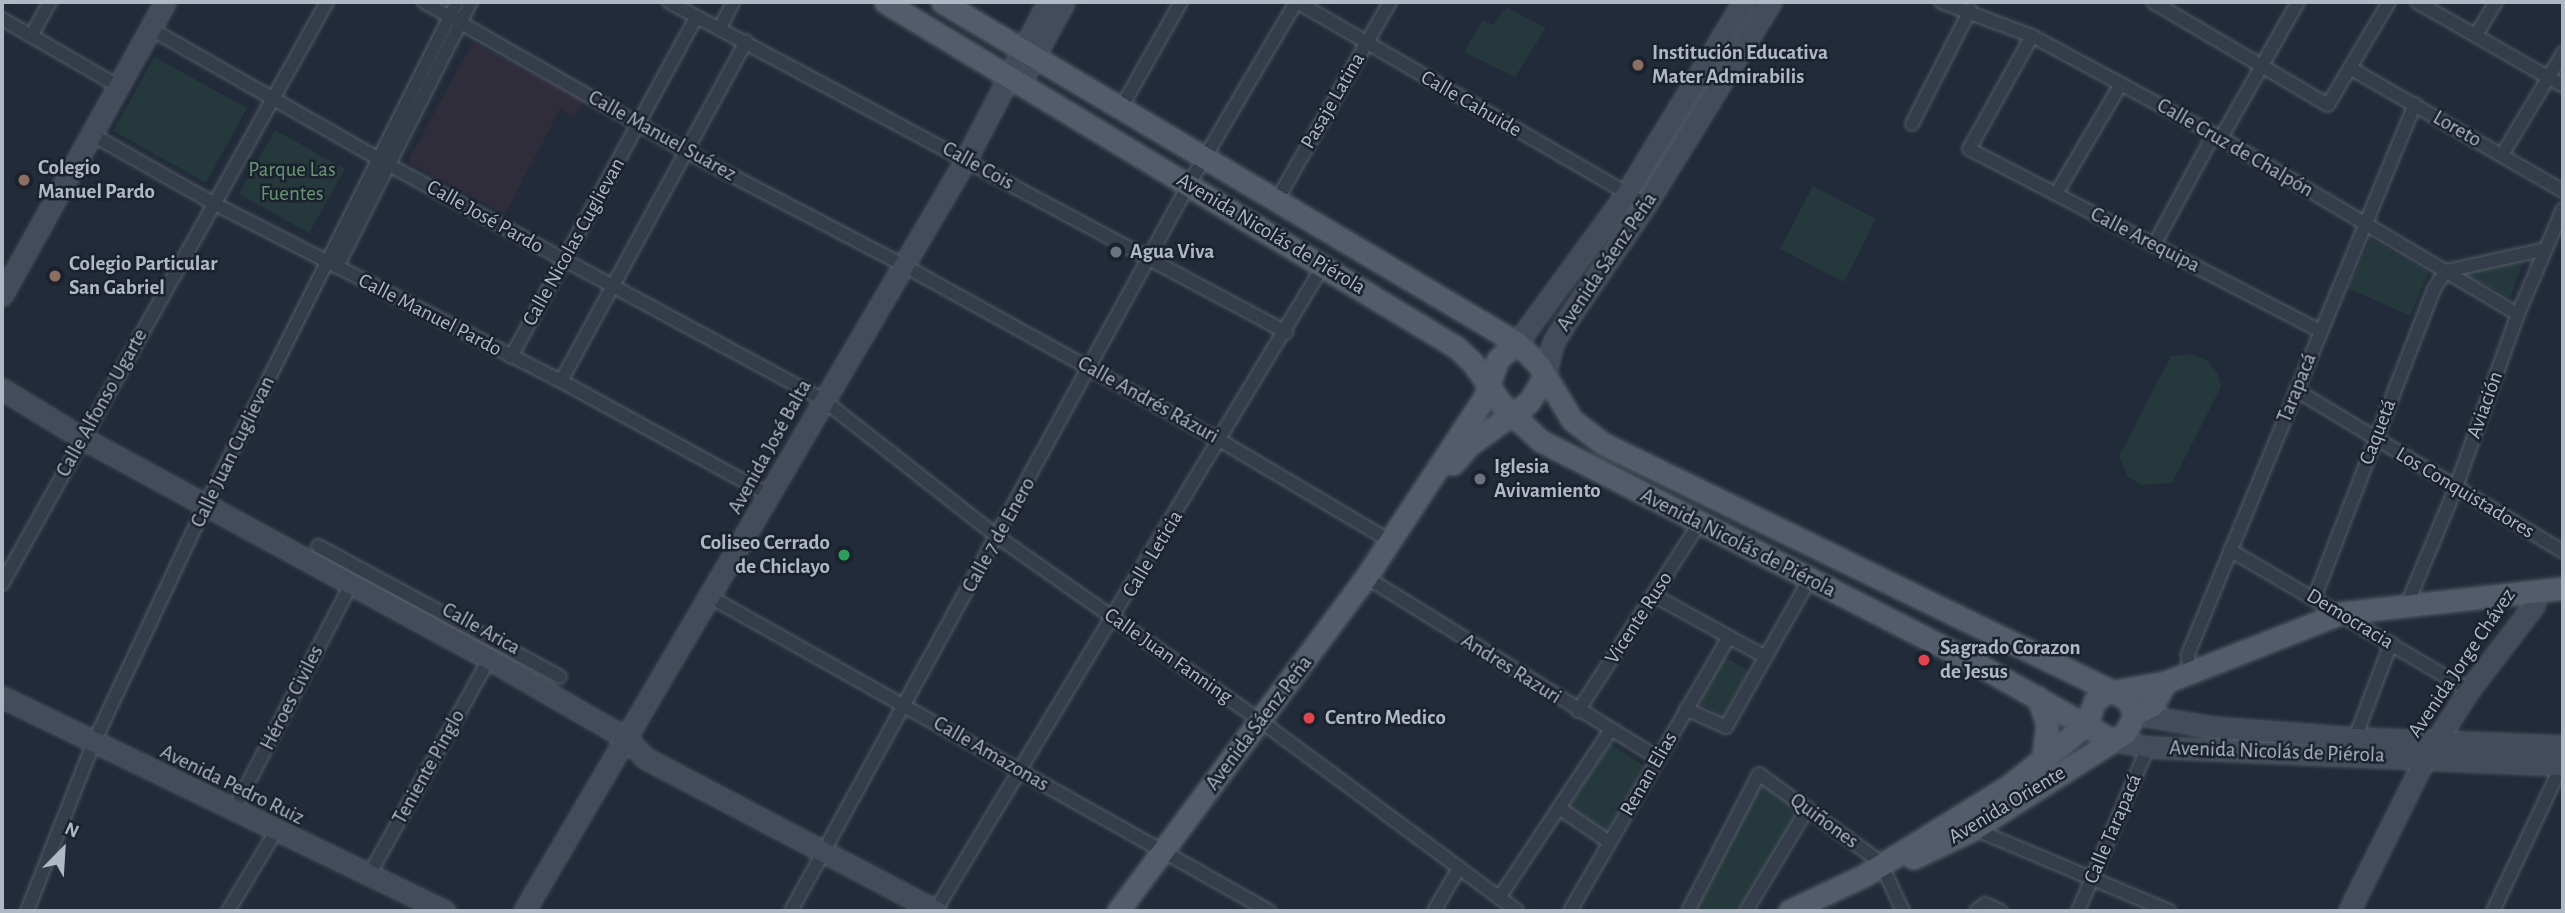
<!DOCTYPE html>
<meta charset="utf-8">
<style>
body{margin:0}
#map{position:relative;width:2565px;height:913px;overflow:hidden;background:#222b39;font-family:"Alegreya Sans",sans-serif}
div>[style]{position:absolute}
.medical>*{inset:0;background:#302d3b}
.green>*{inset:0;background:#25383b}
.roads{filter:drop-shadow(0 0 2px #535b67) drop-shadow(0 0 2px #535b67)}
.street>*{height:12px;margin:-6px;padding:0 6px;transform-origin:6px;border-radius:6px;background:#363d4a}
.secondary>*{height:19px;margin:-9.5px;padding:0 9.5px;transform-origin:9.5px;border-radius:9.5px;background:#444c5c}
.primary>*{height:21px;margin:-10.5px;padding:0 10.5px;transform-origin:10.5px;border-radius:10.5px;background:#535c6a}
.dots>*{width:19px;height:19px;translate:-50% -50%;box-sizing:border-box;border:4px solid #1b222e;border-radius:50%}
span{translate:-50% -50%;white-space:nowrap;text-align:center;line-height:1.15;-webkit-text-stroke:5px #1b222e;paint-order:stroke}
.poi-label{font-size:21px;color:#b0b8c6;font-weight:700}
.left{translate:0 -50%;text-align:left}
.right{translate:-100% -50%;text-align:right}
.street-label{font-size:21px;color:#b0b8c6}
.park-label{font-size:21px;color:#689675}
.frame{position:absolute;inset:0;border:4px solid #b0b8c6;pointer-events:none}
.north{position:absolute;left:28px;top:815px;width:70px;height:70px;-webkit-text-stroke:5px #1b222e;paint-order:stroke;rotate:24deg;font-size:19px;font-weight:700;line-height:28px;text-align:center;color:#b0b8c6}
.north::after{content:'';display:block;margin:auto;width:24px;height:32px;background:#b0b8c6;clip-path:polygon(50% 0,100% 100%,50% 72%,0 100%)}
</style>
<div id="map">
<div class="medical">
<i style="clip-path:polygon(473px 42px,584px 100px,575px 117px,560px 109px,505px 214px,411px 164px,409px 159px)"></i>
</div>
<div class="green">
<i style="clip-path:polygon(1506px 7px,1546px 28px,1515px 77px,1464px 52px,1483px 20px,1493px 25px)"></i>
<i style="clip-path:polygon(154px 57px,247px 108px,206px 183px,113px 131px)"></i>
<i style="clip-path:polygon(275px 130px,345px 169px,309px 233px,239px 194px)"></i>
<i style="clip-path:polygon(1813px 186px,1876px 219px,1844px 282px,1780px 249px)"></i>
<i style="clip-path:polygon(2371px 239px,2429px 272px,2410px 316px,2348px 288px)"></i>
<i style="clip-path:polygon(2525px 257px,2510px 298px,2466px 274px,2466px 271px)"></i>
<i style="clip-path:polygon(2190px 354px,2208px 361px,2218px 374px,2221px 387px,2172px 483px,2142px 485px,2128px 477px,2119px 456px,2171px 356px)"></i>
<i style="clip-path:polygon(1723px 656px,1749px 671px,1723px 717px,1697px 702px)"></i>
<i style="clip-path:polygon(1609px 743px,1645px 766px,1607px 833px,1568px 806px)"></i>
<i style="clip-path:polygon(1762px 781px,1802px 812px,1737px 910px,1691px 911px)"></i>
</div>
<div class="roads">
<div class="street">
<i style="left:424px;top:2px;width:301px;rotate:29.7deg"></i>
<i style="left:685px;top:151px;width:246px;rotate:27.6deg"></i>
<i style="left:903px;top:265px;width:363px;rotate:29deg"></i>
<i style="left:1221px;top:441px;width:196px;rotate:30.6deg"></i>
<i style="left:669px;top:2px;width:700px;rotate:28.14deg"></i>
<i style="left:1297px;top:2px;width:403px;rotate:30.1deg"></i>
<i style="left:1941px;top:2px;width:97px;rotate:20.5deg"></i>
<i style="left:2032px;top:36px;width:215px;rotate:28.4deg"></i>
<i style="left:2221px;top:138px;width:345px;rotate:30.7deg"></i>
<i style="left:2153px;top:2px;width:203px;rotate:30.5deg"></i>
<i style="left:2328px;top:105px;width:120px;rotate:-59.4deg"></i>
<i style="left:2417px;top:2px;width:168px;rotate:29.9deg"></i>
<i style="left:2px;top:19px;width:134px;rotate:30deg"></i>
<i style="left:720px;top:28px;width:29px;rotate:-63deg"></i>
<i style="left:151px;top:29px;width:274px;rotate:29.7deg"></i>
<i style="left:389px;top:165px;width:492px;rotate:28.4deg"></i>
<i style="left:822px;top:399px;width:224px;rotate:38.1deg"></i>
<i style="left:998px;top:537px;width:322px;rotate:35deg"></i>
<i style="left:1262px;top:722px;width:317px;rotate:36.5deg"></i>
<i style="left:2476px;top:35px;width:39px;rotate:-59deg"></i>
<i style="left:31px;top:36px;width:39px;rotate:-61deg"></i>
<i style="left:2032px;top:36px;width:129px;rotate:119.1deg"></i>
<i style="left:1969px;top:149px;width:395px;rotate:27.4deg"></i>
<i style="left:2350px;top:68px;width:246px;rotate:30deg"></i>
<i style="left:1121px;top:108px;width:122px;rotate:-60.5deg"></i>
<i style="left:1912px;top:124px;width:128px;rotate:-63deg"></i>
<i style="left:91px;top:134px;width:140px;rotate:29.5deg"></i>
<i style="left:213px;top:203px;width:391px;rotate:27.1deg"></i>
<i style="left:561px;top:381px;width:237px;rotate:28.7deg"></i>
<i style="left:2221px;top:138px;width:156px;rotate:-60.5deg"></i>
<i style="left:2502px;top:155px;width:119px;rotate:-59.1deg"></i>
<i style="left:2056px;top:194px;width:128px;rotate:-59.4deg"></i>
<i style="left:1277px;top:200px;width:228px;rotate:-60.3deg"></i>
<i style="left:2154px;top:245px;width:126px;rotate:-61.6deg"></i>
<i style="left:337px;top:267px;width:297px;rotate:-63.2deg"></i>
<i style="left:511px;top:357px;width:387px;rotate:-61.4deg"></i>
<i style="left:561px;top:381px;width:387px;rotate:-61.4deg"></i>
<i style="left:2296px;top:390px;width:312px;rotate:31.2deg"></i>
<i style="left:318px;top:546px;width:275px;rotate:28.4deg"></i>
<i style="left:2230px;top:550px;width:277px;rotate:30.4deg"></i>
<i style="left:1366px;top:577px;width:344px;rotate:31.8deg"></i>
<i style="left:2px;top:584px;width:667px;rotate:-60.82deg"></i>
<i style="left:1653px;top:595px;width:129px;rotate:28.8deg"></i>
<i style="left:2315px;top:596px;width:329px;rotate:-68.8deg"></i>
<i style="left:2434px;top:289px;width:22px;rotate:-56deg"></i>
<i style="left:2446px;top:271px;width:102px;rotate:-12.4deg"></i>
<i style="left:712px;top:598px;width:639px;rotate:29.33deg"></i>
<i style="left:2408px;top:602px;width:125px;rotate:-67.3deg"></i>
<i style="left:2456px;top:487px;width:184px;rotate:-70.3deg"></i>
<i style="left:2518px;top:314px;width:114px;rotate:-66.8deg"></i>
<i style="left:2189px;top:673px;width:19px;rotate:-93deg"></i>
<i style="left:2188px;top:654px;width:595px;rotate:-67.57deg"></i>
<i style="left:1686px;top:709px;width:44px;rotate:24.2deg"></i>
<i style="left:1726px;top:727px;width:169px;rotate:-60.5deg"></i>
<i style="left:1578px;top:711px;width:223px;rotate:-57.1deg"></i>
<i style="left:2355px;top:738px;width:102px;rotate:-69.2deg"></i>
<i style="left:1559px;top:808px;width:60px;rotate:34.2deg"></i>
<i style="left:233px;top:812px;width:257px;rotate:-62.6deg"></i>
<i style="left:1974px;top:829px;width:212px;rotate:22.8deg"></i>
<i style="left:369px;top:875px;width:247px;rotate:-60.9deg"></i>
<i style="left:1499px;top:898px;width:201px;rotate:-56.4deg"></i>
<i style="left:27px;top:911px;width:180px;rotate:-68.4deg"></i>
<i style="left:93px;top:744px;width:268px;rotate:-64.8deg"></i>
<i style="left:207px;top:502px;width:559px;rotate:-63.43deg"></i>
<i style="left:228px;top:911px;width:93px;rotate:-59deg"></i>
<i style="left:791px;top:911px;width:829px;rotate:-61.3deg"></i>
<i style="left:1189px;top:184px;width:211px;rotate:-59.5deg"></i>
<i style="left:935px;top:911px;width:753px;rotate:-58.97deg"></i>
<i style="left:1434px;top:911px;width:50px;rotate:-59.8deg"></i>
<i style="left:1570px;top:911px;width:317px;rotate:-59.9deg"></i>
<i style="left:1688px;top:911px;width:154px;rotate:-62.6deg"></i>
<i style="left:1759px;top:774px;width:150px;rotate:36deg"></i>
<i style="left:1880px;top:862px;width:54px;rotate:64.9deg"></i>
<i style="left:1746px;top:911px;width:120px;rotate:-59deg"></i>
<i style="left:1976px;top:911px;width:11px;rotate:-38deg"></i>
<i style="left:1985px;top:904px;width:17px;rotate:24deg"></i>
<i style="left:2078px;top:911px;width:178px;rotate:-66.9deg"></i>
<i style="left:2493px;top:911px;width:161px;rotate:-64.7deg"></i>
</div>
<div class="secondary">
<i style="left:1020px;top:82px;width:91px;rotate:-61.2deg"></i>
<i style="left:2px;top:295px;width:335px;rotate:-60.9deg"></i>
<i style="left:1517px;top:343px;width:185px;rotate:-53.8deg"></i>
<i style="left:1626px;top:194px;width:225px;rotate:-58.6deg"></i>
<i style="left:1545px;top:375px;width:33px;rotate:-76deg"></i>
<i style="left:1553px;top:343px;width:27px;rotate:-59deg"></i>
<i style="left:1567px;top:320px;width:140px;rotate:-55.7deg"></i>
<i style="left:1646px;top:204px;width:238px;rotate:-58.3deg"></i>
<i style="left:2px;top:389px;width:94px;rotate:31.5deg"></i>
<i style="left:82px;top:438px;width:463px;rotate:28.5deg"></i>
<i style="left:489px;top:659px;width:158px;rotate:30deg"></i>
<i style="left:626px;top:738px;width:28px;rotate:46deg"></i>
<i style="left:645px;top:758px;width:329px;rotate:27.7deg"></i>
<i style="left:2px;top:697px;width:492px;rotate:25.8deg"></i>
<i style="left:2135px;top:714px;width:77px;rotate:9.7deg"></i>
<i style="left:2211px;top:727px;width:144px;rotate:4.4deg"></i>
<i style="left:2355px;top:738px;width:208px;rotate:2.2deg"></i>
<i style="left:2112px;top:740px;width:37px;rotate:11deg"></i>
<i style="left:2148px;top:747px;width:415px;rotate:2.5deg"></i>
<i style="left:524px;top:911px;width:872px;rotate:-59.55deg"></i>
<i style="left:966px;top:159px;width:177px;rotate:-62.4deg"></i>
<i style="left:2349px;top:911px;width:171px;rotate:-63.6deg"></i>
<i style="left:2425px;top:758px;width:81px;rotate:-57.1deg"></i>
<i style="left:2469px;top:690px;width:107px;rotate:-52.6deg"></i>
<i style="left:2534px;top:605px;width:14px;rotate:-86deg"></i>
</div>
<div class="primary">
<i style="left:885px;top:2px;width:667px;rotate:31.14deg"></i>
<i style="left:1456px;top:347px;width:22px;rotate:43deg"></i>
<i style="left:1472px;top:362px;width:54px;rotate:54.8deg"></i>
<i style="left:1503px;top:406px;width:52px;rotate:42.6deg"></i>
<i style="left:1541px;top:441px;width:490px;rotate:27.1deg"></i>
<i style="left:1977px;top:664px;width:155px;rotate:29.4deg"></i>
<i style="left:942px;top:2px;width:669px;rotate:30.67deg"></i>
<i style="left:1517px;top:343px;width:31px;rotate:45deg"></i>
<i style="left:1539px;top:365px;width:64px;rotate:59deg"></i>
<i style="left:1572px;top:420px;width:40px;rotate:37deg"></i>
<i style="left:1604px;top:444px;width:581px;rotate:25.95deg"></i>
<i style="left:2126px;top:698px;width:18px;rotate:61deg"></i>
<i style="left:1453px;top:464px;width:23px;rotate:-50deg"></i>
<i style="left:1468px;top:446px;width:75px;rotate:-35.8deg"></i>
<i style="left:1529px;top:402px;width:31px;rotate:-59deg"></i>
<i style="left:2038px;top:697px;width:28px;rotate:72deg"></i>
<i style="left:2047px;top:724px;width:32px;rotate:97deg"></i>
<i style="left:2135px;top:714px;width:20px;rotate:-27deg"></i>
<i style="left:2153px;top:705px;width:26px;rotate:-61deg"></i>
<i style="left:1913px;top:858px;width:68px;rotate:-25.4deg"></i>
<i style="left:1974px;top:829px;width:179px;rotate:-32.4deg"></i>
<i style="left:2125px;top:733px;width:21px;rotate:-62deg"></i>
<i style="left:1118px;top:911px;width:416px;rotate:-53.4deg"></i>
<i style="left:1366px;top:577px;width:214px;rotate:-56.6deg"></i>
<i style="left:1484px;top:398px;width:41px;rotate:-70.3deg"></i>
<i style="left:1498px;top:359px;width:25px;rotate:-40deg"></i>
<i style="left:1789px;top:911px;width:84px;rotate:-25.3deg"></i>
<i style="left:1865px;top:875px;width:167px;rotate:-31.8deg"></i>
<i style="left:2007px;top:787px;width:102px;rotate:-38.2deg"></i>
<i style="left:2087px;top:724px;width:23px;rotate:-72deg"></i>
<i style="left:2094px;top:702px;width:14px;rotate:-39deg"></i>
<i style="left:2105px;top:693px;width:62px;rotate:-10.2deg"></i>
<i style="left:2166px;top:682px;width:188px;rotate:-21.5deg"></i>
<i style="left:2341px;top:613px;width:223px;rotate:-6.4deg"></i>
</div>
</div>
<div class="dots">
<i style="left:1638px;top:65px;background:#8d6e63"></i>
<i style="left:24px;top:180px;background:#8d6e63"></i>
<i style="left:1116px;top:252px;background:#6b7280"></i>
<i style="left:55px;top:276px;background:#8d6e63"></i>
<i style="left:1480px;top:479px;background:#6b7280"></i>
<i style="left:844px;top:555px;background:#2e9e5b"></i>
<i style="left:1924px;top:660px;background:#e0444e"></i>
<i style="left:1309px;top:718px;background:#e0444e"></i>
</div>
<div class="poi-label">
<span class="left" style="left:1652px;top:65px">Institución Educativa<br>Mater Admirabilis</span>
<span class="left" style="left:38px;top:180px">Colegio<br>Manuel Pardo</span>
<span class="left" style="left:1130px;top:252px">Agua Viva</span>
<span class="left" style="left:69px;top:276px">Colegio Particular<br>San Gabriel</span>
<span class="left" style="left:1494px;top:479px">Iglesia<br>Avivamiento</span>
<span class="right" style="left:830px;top:555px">Coliseo Cerrado<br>de Chiclayo</span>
<span class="left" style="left:1940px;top:660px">Sagrado Corazon<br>de Jesus</span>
<span class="left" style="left:1325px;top:718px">Centro Medico</span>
</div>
<div class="street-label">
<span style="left:1333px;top:101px;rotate:-60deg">Pasaje Latina</span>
<span style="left:1471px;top:104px;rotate:30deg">Calle Cahuide</span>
<span style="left:2457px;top:129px;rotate:30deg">Loreto</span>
<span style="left:662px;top:136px;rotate:29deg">Calle Manuel Suárez</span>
<span style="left:2235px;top:148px;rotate:30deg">Calle Cruz de Chalpón</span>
<span style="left:978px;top:166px;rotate:29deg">Calle Cois</span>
<span style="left:485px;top:217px;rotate:29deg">Calle José Pardo</span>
<span style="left:1271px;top:234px;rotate:31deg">Avenida Nicolás de Piérola</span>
<span style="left:2145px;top:240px;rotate:27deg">Calle Arequipa</span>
<span style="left:574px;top:242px;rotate:-61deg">Calle Nicolas Cuglievan</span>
<span style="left:1607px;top:262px;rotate:-56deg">Avenida Sáenz Peña</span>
<span style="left:430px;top:315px;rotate:27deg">Calle Manuel Pardo</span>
<span style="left:2297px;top:388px;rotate:-68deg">Tarapacá</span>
<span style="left:1148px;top:400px;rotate:29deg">Calle Andrés Rázuri</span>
<span style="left:102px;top:403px;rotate:-61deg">Calle Alfonso Ugarte</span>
<span style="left:2485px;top:405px;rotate:-70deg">Aviación</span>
<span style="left:2378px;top:432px;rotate:-69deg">Caquetá</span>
<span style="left:770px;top:447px;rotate:-61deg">Avenida José Balta</span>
<span style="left:233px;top:452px;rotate:-64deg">Calle Juan Cuglievan</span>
<span style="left:2465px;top:493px;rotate:31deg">Los Conquistadores</span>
<span style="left:999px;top:535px;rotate:-61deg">Calle 7 de Enero</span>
<span style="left:1738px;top:543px;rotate:27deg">Avenida Nicolás de Piérola</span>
<span style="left:1153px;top:554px;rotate:-59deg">Calle Leticia</span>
<span style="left:1639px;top:618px;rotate:-57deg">Vicente Ruso</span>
<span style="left:2350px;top:619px;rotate:31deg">Democracia</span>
<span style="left:481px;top:629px;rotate:29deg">Calle Arica</span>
<span style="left:1168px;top:656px;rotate:35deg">Calle Juan Fanning</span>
<span style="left:2462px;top:663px;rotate:-56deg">Avenida Jorge Chávez</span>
<span style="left:1511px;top:669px;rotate:32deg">Andres Razuri</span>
<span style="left:292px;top:698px;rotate:-63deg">Héroes Civiles</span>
<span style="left:1259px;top:723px;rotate:-53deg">Avenida Sáenz Peña</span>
<span style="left:2277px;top:752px;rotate:2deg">Avenida Nicolás de Piérola</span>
<span style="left:991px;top:754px;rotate:30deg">Calle Amazonas</span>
<span style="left:429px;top:767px;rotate:-61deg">Teniente Pinglo</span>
<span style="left:1649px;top:774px;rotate:-60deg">Renan Elias</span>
<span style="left:232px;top:785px;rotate:26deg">Avenida Pedro Ruiz</span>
<span style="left:2007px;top:805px;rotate:-31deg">Avenida Oriente</span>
<span style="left:1824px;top:821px;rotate:36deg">Quiñones</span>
<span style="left:2113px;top:829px;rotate:-67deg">Calle Tarapacá</span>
</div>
<div class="park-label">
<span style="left:292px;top:182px">Parque Las<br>Fuentes</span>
</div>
<div class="frame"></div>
<div class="north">N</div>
</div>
